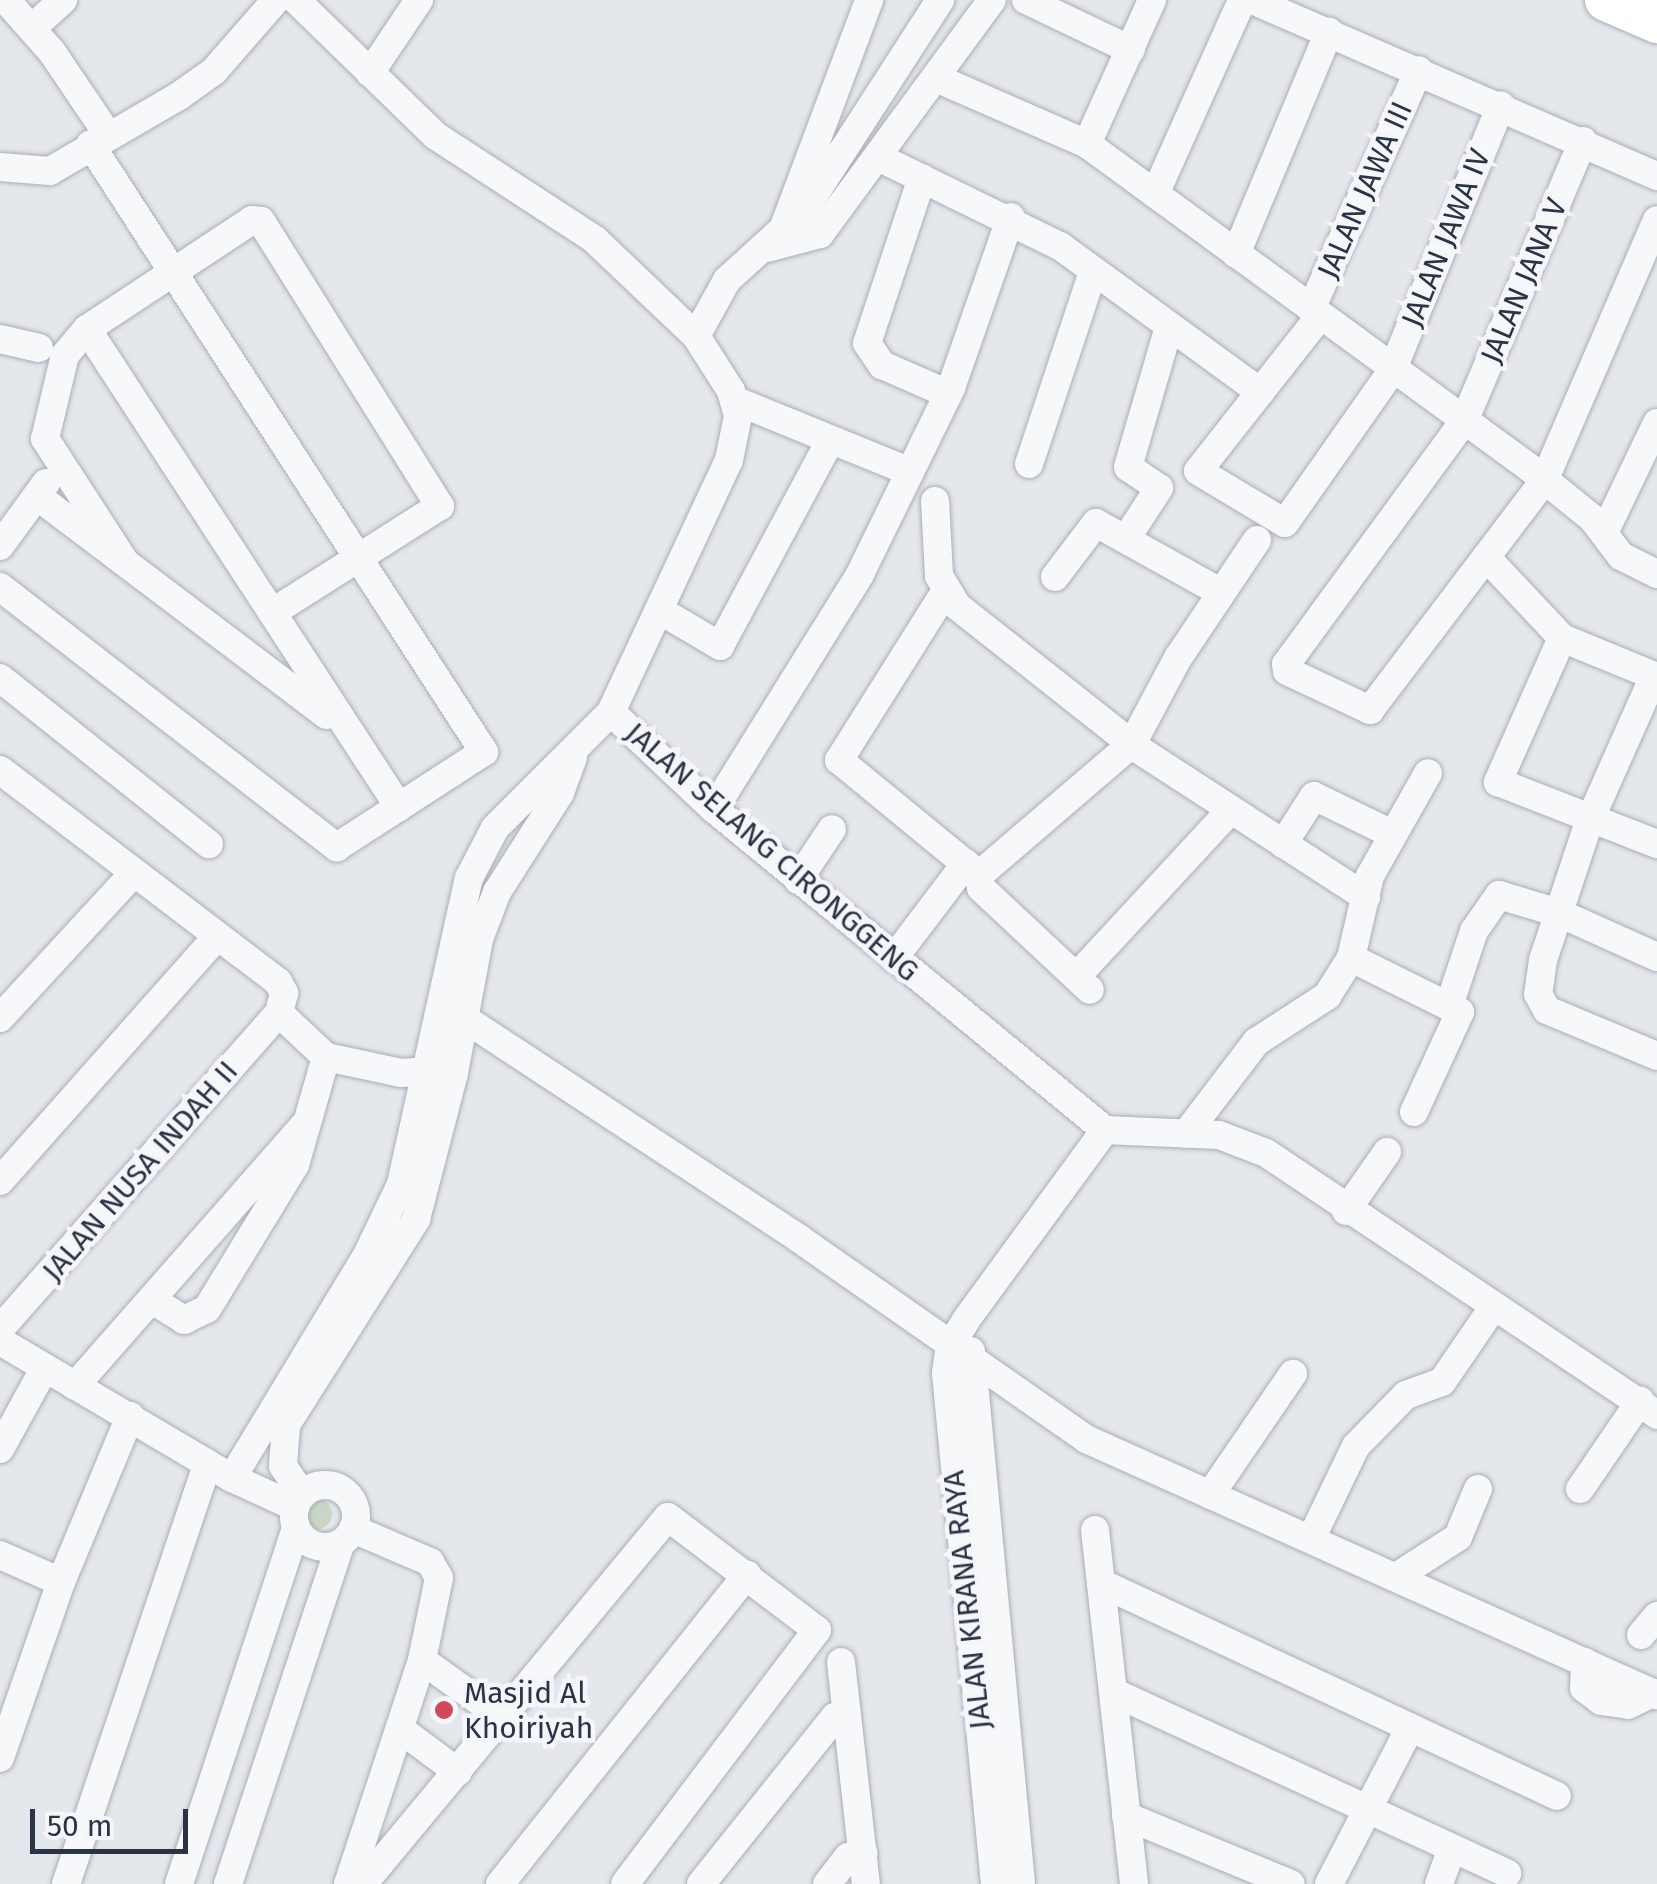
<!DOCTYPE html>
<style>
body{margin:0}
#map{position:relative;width:1657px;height:1884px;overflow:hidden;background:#e4e7ec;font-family:"Fira Sans",sans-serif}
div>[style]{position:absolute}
.green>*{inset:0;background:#c9d6c5}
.round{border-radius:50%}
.roads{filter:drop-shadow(0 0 2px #a9aeb7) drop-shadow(0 0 2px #a9aeb7)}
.minor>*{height:28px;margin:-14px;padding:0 14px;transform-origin:14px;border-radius:14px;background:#f7f8fa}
.minor>.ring{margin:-14px;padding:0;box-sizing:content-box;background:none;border:28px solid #f7f8fa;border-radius:50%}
.highway>*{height:42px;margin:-21px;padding:0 21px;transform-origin:21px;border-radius:21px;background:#fff}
.dots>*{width:28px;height:28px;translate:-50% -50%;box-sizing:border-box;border:5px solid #f4f6f9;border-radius:50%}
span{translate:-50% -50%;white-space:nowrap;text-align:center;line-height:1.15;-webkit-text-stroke:9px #f4f6f9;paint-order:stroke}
.street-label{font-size:30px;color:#2b3445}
.poi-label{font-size:30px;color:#2b3445}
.left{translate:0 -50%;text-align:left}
.scale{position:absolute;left:30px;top:1809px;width:158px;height:45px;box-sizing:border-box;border:5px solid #2b3445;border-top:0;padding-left:12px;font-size:30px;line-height:35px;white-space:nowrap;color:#2b3445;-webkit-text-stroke:8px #f4f6f9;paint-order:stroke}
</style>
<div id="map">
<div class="green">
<i class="round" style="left:302px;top:1499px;width:30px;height:30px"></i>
</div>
<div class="roads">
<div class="minor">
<i style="left:6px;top:0;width:69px;rotate:48.5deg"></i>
<i style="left:52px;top:52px;width:100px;rotate:56deg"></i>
<i style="left:296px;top:0;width:195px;rotate:44.2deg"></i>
<i style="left:436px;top:136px;width:189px;rotate:33.1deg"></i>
<i style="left:594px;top:239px;width:141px;rotate:43.6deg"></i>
<i style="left:696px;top:336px;width:65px;rotate:57.5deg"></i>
<i style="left:731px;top:391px;width:26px;rotate:74deg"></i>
<i style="left:738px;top:416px;width:45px;rotate:101.6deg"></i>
<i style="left:729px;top:460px;width:278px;rotate:115.1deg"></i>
<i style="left:611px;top:712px;width:141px;rotate:43.3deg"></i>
<i style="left:714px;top:809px;width:506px;rotate:39.39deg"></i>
<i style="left:1026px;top:0;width:116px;rotate:25.5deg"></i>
<i style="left:1252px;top:0;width:442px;rotate:23.5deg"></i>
<i style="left:32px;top:28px;width:42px;rotate:-42.1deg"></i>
<i style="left:370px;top:73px;width:88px;rotate:-56.1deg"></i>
<i style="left:936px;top:78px;width:165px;rotate:23.6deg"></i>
<i style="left:1087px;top:144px;width:549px;rotate:36.18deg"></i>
<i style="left:1530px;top:468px;width:80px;rotate:38.9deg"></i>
<i style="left:1592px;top:518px;width:48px;rotate:52.7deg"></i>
<i style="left:1621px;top:556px;width:40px;rotate:26.6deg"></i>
<i style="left:1583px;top:141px;width:304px;rotate:113deg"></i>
<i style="left:1464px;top:421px;width:301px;rotate:126.2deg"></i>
<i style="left:1286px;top:664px;width:7px;rotate:82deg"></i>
<i style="left:1287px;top:671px;width:92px;rotate:25.2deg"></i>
<i style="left:1370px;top:710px;width:288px;rotate:-52.8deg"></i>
<i style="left:1544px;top:481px;width:284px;rotate:-66.6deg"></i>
<i style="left:1087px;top:144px;width:158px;rotate:-65.7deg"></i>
<i style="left:878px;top:157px;width:203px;rotate:26.1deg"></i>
<i style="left:1060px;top:246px;width:248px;rotate:36.1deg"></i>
<i style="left:0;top:167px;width:50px;rotate:4.6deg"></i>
<i style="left:50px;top:171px;width:149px;rotate:-30.2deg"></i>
<i style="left:179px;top:96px;width:43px;rotate:-35.5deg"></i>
<i style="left:214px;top:71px;width:94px;rotate:-48.9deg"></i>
<i style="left:922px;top:178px;width:174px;rotate:108.4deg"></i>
<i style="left:867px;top:343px;width:27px;rotate:56deg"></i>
<i style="left:882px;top:365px;width:72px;rotate:23.7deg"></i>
<i style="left:1155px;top:194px;width:213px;rotate:-65.8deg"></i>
<i style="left:782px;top:232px;width:248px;rotate:-69.4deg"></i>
<i style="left:767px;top:248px;width:55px;rotate:-14.8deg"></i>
<i style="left:820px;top:234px;width:290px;rotate:-53.7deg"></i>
<i style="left:1236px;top:254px;width:241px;rotate:-67.3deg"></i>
<i style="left:1311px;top:309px;width:262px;rotate:-65.7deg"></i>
<i style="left:1320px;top:316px;width:197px;rotate:128.2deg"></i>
<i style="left:1198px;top:471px;width:101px;rotate:30.9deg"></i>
<i style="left:1285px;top:523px;width:186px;rotate:-54.9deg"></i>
<i style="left:1392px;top:371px;width:287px;rotate:-67.7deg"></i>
<i style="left:87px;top:329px;width:571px;rotate:56.87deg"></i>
<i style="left:696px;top:336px;width:64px;rotate:-61deg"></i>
<i style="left:727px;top:280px;width:105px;rotate:-42.3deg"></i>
<i style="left:805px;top:209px;width:249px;rotate:-57.1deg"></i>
<i style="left:0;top:339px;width:40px;rotate:13deg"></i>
<i style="left:734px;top:400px;width:190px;rotate:22.2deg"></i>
<i style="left:1029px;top:464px;width:202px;rotate:-71.6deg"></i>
<i style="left:37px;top:496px;width:363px;rotate:37.1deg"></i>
<i style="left:935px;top:501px;width:75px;rotate:86.9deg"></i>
<i style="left:939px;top:576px;width:35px;rotate:59deg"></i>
<i style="left:957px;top:606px;width:231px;rotate:38.3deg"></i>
<i style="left:1138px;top:749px;width:272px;rotate:33deg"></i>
<i style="left:1604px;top:533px;width:122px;rotate:-64.3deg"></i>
<i style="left:1126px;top:539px;width:61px;rotate:-57.1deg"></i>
<i style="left:1159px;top:488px;width:37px;rotate:-146deg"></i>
<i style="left:1128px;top:467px;width:146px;rotate:-73.7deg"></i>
<i style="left:0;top:546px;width:78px;rotate:-53.9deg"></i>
<i style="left:1486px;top:557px;width:111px;rotate:46.8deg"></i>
<i style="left:1562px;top:638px;width:103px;rotate:22.3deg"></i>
<i style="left:125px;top:562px;width:147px;rotate:-123deg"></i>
<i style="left:45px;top:439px;width:86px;rotate:-76.6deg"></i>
<i style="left:65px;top:355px;width:34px;rotate:-50deg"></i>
<i style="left:87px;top:329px;width:198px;rotate:-33.4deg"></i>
<i style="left:252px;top:220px;width:9px;rotate:6deg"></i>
<i style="left:261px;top:221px;width:337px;rotate:57.9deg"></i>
<i style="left:440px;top:506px;width:198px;rotate:147.6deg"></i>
<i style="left:1055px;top:577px;width:68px;rotate:-52.8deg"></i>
<i style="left:1096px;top:523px;width:140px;rotate:29.1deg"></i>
<i style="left:0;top:587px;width:426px;rotate:37.7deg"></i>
<i style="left:337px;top:847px;width:175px;rotate:-32.9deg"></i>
<i style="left:484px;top:752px;width:724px;rotate:-122.94deg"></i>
<i style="left:945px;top:592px;width:199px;rotate:122.2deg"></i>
<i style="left:839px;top:760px;width:181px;rotate:39.4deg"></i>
<i style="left:979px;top:875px;width:13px;rotate:81deg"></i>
<i style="left:981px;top:888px;width:149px;rotate:43.1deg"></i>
<i style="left:659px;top:610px;width:71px;rotate:30.5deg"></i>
<i style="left:720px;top:646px;width:233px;rotate:-61.8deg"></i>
<i style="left:1562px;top:638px;width:158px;rotate:114deg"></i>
<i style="left:1498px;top:782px;width:171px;rotate:21.3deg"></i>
<i style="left:1654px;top:676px;width:160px;rotate:114deg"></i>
<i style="left:1589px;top:822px;width:145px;rotate:108.4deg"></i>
<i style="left:1543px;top:960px;width:34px;rotate:98deg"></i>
<i style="left:1538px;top:994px;width:18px;rotate:61deg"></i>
<i style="left:1547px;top:1010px;width:119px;rotate:22.7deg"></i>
<i style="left:0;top:678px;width:267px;rotate:38.5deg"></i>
<i style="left:0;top:770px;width:350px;rotate:37.3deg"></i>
<i style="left:278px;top:982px;width:13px;rotate:61deg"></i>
<i style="left:284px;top:993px;width:21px;rotate:104deg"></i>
<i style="left:279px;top:1013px;width:64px;rotate:43.1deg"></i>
<i style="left:326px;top:1057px;width:77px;rotate:12deg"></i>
<i style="left:401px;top:1073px;width:41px;rotate:-4.2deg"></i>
<i style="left:714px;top:809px;width:277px;rotate:-58.1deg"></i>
<i style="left:860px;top:574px;width:207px;rotate:-63.9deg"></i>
<i style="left:951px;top:388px;width:181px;rotate:-70.7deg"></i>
<i style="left:1283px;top:844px;width:57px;rotate:-57.1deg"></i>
<i style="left:1314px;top:796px;width:87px;rotate:26deg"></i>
<i style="left:979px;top:875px;width:201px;rotate:-40.6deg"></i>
<i style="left:1132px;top:744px;width:98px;rotate:-61.9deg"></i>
<i style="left:1178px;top:658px;width:142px;rotate:-56.2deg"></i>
<i style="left:798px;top:880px;width:61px;rotate:-56.3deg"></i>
<i style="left:894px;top:958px;width:119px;rotate:-52.8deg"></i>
<i style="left:1076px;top:977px;width:225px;rotate:-47.2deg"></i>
<i style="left:1450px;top:1003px;width:76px;rotate:-71.6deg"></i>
<i style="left:1474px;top:931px;width:44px;rotate:-55.2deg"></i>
<i style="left:1499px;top:895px;width:63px;rotate:16.7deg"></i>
<i style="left:1559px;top:913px;width:107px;rotate:24.2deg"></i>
<i style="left:0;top:1018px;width:196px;rotate:-47.3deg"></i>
<i style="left:465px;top:1019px;width:402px;rotate:33.3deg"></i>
<i style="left:801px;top:1240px;width:348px;rotate:34.9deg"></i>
<i style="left:1086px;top:1439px;width:626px;rotate:24.15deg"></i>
<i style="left:1414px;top:1112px;width:110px;rotate:-65.3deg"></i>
<i style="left:1460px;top:1012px;width:122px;rotate:-153.6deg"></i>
<i style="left:1351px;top:958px;width:84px;rotate:-77deg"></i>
<i style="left:1370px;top:876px;width:118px;rotate:-60.6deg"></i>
<i style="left:1105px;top:1130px;width:114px;rotate:2.5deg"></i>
<i style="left:1219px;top:1135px;width:50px;rotate:21deg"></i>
<i style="left:1266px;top:1153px;width:471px;rotate:33.8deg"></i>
<i style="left:1186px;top:1134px;width:116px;rotate:-52.7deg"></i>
<i style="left:1256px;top:1042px;width:85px;rotate:-32.9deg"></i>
<i style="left:1327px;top:996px;width:45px;rotate:-57.7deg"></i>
<i style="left:0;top:1181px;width:327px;rotate:-48.4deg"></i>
<i style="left:1346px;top:1211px;width:72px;rotate:-55.2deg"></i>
<i style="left:154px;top:1301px;width:36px;rotate:32deg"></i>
<i style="left:184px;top:1320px;width:25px;rotate:-26deg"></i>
<i style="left:207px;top:1309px;width:169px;rotate:-58.6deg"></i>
<i style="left:295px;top:1165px;width:112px;rotate:-74deg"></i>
<i style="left:0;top:1329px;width:422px;rotate:-48.6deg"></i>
<i style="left:0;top:1341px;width:269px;rotate:30.6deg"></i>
<i style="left:232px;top:1478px;width:69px;rotate:24.7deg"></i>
<i style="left:971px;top:1351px;width:535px;rotate:84.64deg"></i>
<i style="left:75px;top:1386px;width:347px;rotate:-48.7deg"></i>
<i style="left:0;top:1449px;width:89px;rotate:-61.1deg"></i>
<i style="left:232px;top:1478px;width:263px;rotate:-58.8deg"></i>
<i style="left:368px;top:1253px;width:76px;rotate:-64.4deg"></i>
<i style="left:401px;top:1184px;width:313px;rotate:-77.5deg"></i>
<i style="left:469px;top:878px;width:56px;rotate:-62.5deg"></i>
<i style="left:495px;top:828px;width:164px;rotate:-45deg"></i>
<i class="ring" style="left:294px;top:1485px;width:34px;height:34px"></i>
<i style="left:1580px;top:1489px;width:107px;rotate:-55.7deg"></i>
<i style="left:302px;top:1495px;width:35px;rotate:-123deg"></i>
<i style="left:283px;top:1466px;width:41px;rotate:-85.8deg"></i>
<i style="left:286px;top:1425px;width:244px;rotate:-57.7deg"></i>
<i style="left:416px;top:1219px;width:151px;rotate:-75.4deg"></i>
<i style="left:454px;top:1073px;width:136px;rotate:-79.4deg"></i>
<i style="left:479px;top:939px;width:50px;rotate:-69deg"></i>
<i style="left:497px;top:892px;width:117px;rotate:-57.5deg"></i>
<i style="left:560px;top:793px;width:38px;rotate:-70deg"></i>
<i style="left:1210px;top:1495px;width:147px;rotate:-55.6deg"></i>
<i style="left:1095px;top:1530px;width:356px;rotate:83.7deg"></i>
<i style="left:1311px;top:1539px;width:103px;rotate:-64.2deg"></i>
<i style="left:1356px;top:1446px;width:71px;rotate:-45.6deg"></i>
<i style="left:1406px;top:1395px;width:38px;rotate:-20deg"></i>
<i style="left:1442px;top:1382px;width:88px;rotate:-55.6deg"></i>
<i style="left:0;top:1555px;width:67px;rotate:23.9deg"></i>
<i style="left:1396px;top:1577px;width:74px;rotate:-32.8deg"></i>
<i style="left:1458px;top:1537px;width:52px;rotate:-67.4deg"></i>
<i style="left:1101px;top:1583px;width:503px;rotate:25.04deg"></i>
<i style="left:1641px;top:1635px;width:25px;rotate:-50deg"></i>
<i style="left:422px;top:1660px;width:101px;rotate:35.7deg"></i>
<i style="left:841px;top:1662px;width:223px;rotate:83.6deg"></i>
<i style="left:1585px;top:1662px;width:26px;rotate:92deg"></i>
<i style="left:1584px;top:1688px;width:21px;rotate:37deg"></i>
<i style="left:1601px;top:1701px;width:27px;rotate:8deg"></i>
<i style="left:1628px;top:1705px;width:28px;rotate:-26deg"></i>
<i style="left:1113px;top:1692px;width:434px;rotate:24.7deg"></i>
<i style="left:400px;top:1729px;width:72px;rotate:36.6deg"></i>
<i style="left:0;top:1758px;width:186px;rotate:-70.9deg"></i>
<i style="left:61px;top:1582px;width:180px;rotate:-67.4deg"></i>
<i style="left:1126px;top:1816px;width:178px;rotate:22.4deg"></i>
<i style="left:66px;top:1884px;width:444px;rotate:-71.4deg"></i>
<i style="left:179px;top:1884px;width:374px;rotate:-71.8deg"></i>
<i style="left:228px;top:1884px;width:359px;rotate:-71.7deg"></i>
<i style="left:348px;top:1884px;width:236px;rotate:-71.7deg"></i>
<i style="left:422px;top:1660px;width:84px;rotate:-78.3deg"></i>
<i style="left:439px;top:1578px;width:18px;rotate:-119deg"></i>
<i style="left:430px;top:1562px;width:84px;rotate:-156.8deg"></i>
<i style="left:363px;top:1884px;width:477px;rotate:-50.3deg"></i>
<i style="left:668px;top:1517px;width:187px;rotate:37.2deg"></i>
<i style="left:817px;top:1630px;width:318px;rotate:127.1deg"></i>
<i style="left:500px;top:1884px;width:396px;rotate:-51.4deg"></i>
<i style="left:701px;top:1884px;width:214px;rotate:-51.3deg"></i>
<i style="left:835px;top:1717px;width:12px;rotate:-9deg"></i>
<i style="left:827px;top:1884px;width:34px;rotate:-52deg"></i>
<i style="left:848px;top:1857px;width:16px;rotate:-15deg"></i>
<i style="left:995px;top:1884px;width:513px;rotate:-95.48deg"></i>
<i style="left:946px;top:1373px;width:27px;rotate:-82deg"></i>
<i style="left:950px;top:1346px;width:31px;rotate:-58deg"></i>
<i style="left:966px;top:1320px;width:235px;rotate:-53.8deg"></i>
<i style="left:1329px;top:1884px;width:176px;rotate:-62.6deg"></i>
<i style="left:1439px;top:1884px;width:35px;rotate:-70deg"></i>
</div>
<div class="highway">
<i style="left:1606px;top:0;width:56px;rotate:23.3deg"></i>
</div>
</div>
<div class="dots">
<i style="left:444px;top:1710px;background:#d1495b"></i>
</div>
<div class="street-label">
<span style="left:1365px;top:190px;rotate:-66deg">JALAN JAWA III</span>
<span style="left:1446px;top:238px;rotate:-68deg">JALAN JAWA IV</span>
<span style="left:1524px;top:281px;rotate:-67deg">JALAN JANA V</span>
<span style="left:772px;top:852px;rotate:41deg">JALAN SELANG CIRONGGENG</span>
<span style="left:140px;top:1171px;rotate:-49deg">JALAN NUSA INDAH II</span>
<span style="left:967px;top:1600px;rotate:-96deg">JALAN KIRANA RAYA</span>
</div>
<div class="poi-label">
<span class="left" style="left:464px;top:1710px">Masjid Al<br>Khoiriyah</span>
</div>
<div class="scale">50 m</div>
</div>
